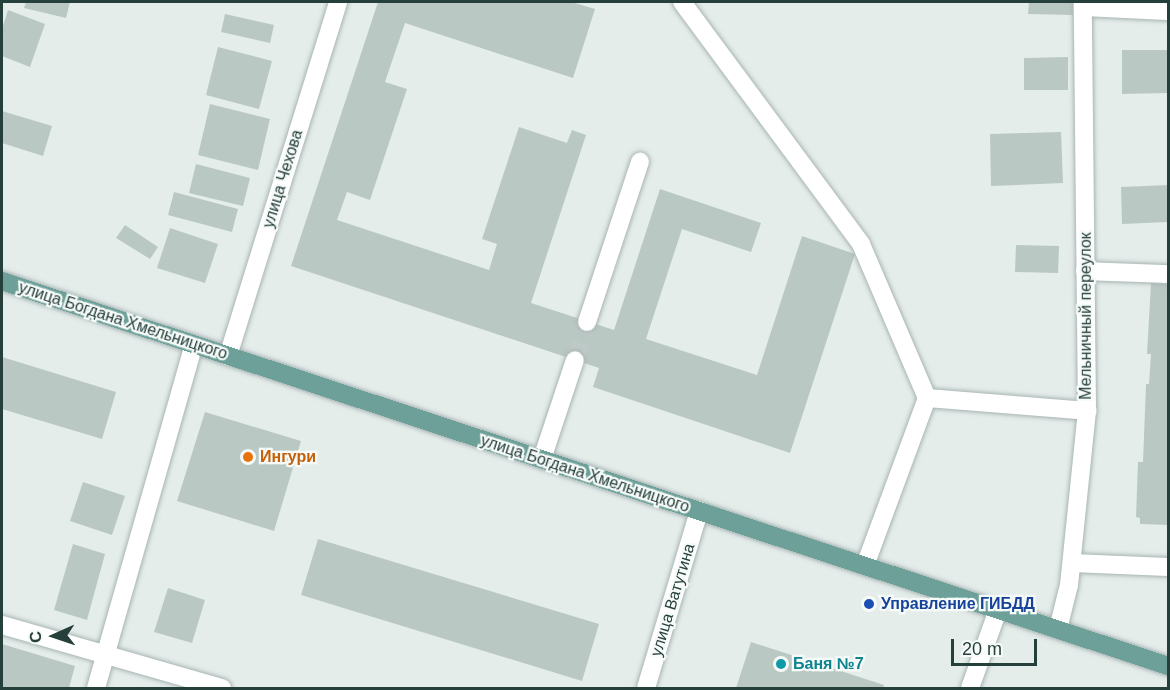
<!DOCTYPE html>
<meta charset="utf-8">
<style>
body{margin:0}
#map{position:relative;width:1170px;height:690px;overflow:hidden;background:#e5edeb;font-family:Helvetica,sans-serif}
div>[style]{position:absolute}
.building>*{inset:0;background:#bac8c4}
.minor-tunnel>*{height:18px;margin-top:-9px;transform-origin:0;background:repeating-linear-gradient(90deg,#bfcac8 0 18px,transparent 0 27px)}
.roads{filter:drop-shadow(0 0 2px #a8b5b3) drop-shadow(0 0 2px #a8b5b3)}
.minor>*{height:18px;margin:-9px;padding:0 9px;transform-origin:9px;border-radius:9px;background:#fff}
.major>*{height:18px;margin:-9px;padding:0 9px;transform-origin:9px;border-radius:9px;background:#6ca099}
.dots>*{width:16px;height:16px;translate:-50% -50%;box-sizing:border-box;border:3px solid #f6faf8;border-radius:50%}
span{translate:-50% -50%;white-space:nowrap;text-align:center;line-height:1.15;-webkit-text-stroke:4.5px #f6faf8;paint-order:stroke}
.street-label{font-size:16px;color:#253f3b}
.food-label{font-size:16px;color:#c56008;font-weight:700}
.left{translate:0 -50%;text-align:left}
.transit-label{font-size:16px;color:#164399;font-weight:700}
.culture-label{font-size:16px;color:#0d838f;font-weight:700}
.frame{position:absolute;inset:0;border:3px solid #253f3b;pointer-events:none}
.north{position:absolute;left:24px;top:606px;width:60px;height:60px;-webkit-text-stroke:4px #f6faf8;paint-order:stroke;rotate:267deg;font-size:16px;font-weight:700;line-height:24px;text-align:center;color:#253f3b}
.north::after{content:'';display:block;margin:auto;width:21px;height:27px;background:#253f3b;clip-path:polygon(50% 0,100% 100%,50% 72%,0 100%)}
.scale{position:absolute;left:951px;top:639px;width:86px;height:27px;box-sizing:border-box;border:3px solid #253f3b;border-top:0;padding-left:8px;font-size:18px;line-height:21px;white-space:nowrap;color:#253f3b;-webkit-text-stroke:4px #f6faf8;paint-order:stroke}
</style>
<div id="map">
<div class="building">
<i style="clip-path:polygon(26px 2px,70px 2px,66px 18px,24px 8px)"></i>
<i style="clip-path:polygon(378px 2px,571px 2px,595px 9px,573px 78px,405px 23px,385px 82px,407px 89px,370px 200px,347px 192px,337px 220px,489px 270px,497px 244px,482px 239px,519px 127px,567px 143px,572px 130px,586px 135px,531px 303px,614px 330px,660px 189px,761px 223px,751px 252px,682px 229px,646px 339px,757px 375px,802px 236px,855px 254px,790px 453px,593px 387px,599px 368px,291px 266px)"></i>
<i style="clip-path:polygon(1029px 2px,1073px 2px,1073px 15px,1028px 14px)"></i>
<i style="clip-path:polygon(8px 10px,45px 24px,30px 67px,2px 56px,2px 29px)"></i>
<i style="clip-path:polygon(225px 14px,274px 25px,270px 43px,221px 32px)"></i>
<i style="clip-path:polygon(218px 47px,272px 61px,259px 109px,206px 95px)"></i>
<i style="clip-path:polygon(1122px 50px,1168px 50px,1168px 93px,1122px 94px)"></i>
<i style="clip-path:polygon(1068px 57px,1068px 90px,1024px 90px,1024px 58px)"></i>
<i style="clip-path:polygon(210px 104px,270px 119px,258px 170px,198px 155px)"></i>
<i style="clip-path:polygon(2px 111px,52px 126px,43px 156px,2px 143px)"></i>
<i style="clip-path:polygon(1061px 132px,1063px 183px,991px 186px,990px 134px)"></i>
<i style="clip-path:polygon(196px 164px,250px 178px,243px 206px,189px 193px)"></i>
<i style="clip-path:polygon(1168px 185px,1168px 222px,1122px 224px,1121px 187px)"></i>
<i style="clip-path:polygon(174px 192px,238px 209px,232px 232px,168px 215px)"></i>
<i style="clip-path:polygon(125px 225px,158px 247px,150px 259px,116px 238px)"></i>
<i style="clip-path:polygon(170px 228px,218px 244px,205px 283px,157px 268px)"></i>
<i style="clip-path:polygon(1016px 245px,1059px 246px,1058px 273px,1015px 272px)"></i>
<i style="clip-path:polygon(1151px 283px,1168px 284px,1168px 525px,1140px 524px,1140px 518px,1136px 517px,1138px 462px,1143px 462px,1146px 384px,1149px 384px,1151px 354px,1147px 354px)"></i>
<i style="clip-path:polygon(2px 357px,116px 392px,102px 439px,2px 409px)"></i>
<i style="clip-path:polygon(205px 412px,301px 441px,274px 531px,177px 501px)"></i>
<i style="clip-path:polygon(83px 482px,125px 496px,112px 535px,70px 521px)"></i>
<i style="clip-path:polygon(318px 539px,599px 624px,582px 681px,301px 595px)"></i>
<i style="clip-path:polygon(73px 544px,105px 554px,87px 620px,54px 610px)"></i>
<i style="clip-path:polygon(168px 588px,205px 600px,192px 643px,154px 632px)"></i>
<i style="clip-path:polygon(751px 642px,884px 685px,883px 688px,736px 688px)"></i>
<i style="clip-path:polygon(2px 644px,75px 666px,69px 688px,2px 688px)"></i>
</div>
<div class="minor-tunnel">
<i style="left:575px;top:360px;width:40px;rotate:-72deg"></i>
</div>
<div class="roads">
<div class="minor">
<i style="left:682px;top:2px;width:301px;rotate:53.5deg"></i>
<i style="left:861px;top:244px;width:168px;rotate:66.8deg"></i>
<i style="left:927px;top:398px;width:179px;rotate:110.3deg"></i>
<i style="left:1083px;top:7px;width:85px;rotate:2.7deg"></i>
<i style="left:1085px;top:271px;width:83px;rotate:2.1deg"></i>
<i style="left:587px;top:322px;width:169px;rotate:-71.7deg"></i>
<i style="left:228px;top:356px;width:371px;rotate:-72.7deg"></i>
<i style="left:927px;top:398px;width:161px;rotate:4.6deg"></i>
<i style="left:542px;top:459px;width:104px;rotate:-71.6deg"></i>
<i style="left:1072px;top:563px;width:96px;rotate:2.4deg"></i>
<i style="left:2px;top:625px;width:229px;rotate:16deg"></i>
<i style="left:1058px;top:629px;width:45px;rotate:-76deg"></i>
<i style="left:1069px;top:585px;width:175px;rotate:-84.1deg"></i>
<i style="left:1087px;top:411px;width:409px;rotate:-90.6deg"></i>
<i style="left:96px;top:688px;width:357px;rotate:-74.1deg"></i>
<i style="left:646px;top:688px;width:185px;rotate:-73.3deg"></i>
<i style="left:970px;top:688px;width:83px;rotate:-70.3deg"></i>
</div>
<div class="major">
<i style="left:2px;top:281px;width:1228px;rotate:18.27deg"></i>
</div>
</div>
<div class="dots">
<i style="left:248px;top:457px;background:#e8710a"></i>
<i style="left:869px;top:604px;background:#1a4fb4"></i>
<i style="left:781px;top:664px;background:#0f9aa8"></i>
</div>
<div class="street-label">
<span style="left:283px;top:179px;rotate:-73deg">улица Чехова</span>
<span style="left:1086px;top:316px;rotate:-90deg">Мельничный переулок</span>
<span style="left:123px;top:321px;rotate:18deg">улица Богдана Хмельницкого</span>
<span style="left:585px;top:474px;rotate:18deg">улица Богдана Хмельницкого</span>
<span style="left:673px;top:600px;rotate:-73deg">улица Ватутина</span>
</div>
<div class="food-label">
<span class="left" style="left:260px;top:457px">Ингури</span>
</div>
<div class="transit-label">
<span class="left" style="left:881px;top:604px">Управление ГИБДД</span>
</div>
<div class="culture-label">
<span class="left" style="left:793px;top:664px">Баня №7</span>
</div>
<div class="frame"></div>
<div class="north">С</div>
<div class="scale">20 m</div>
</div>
